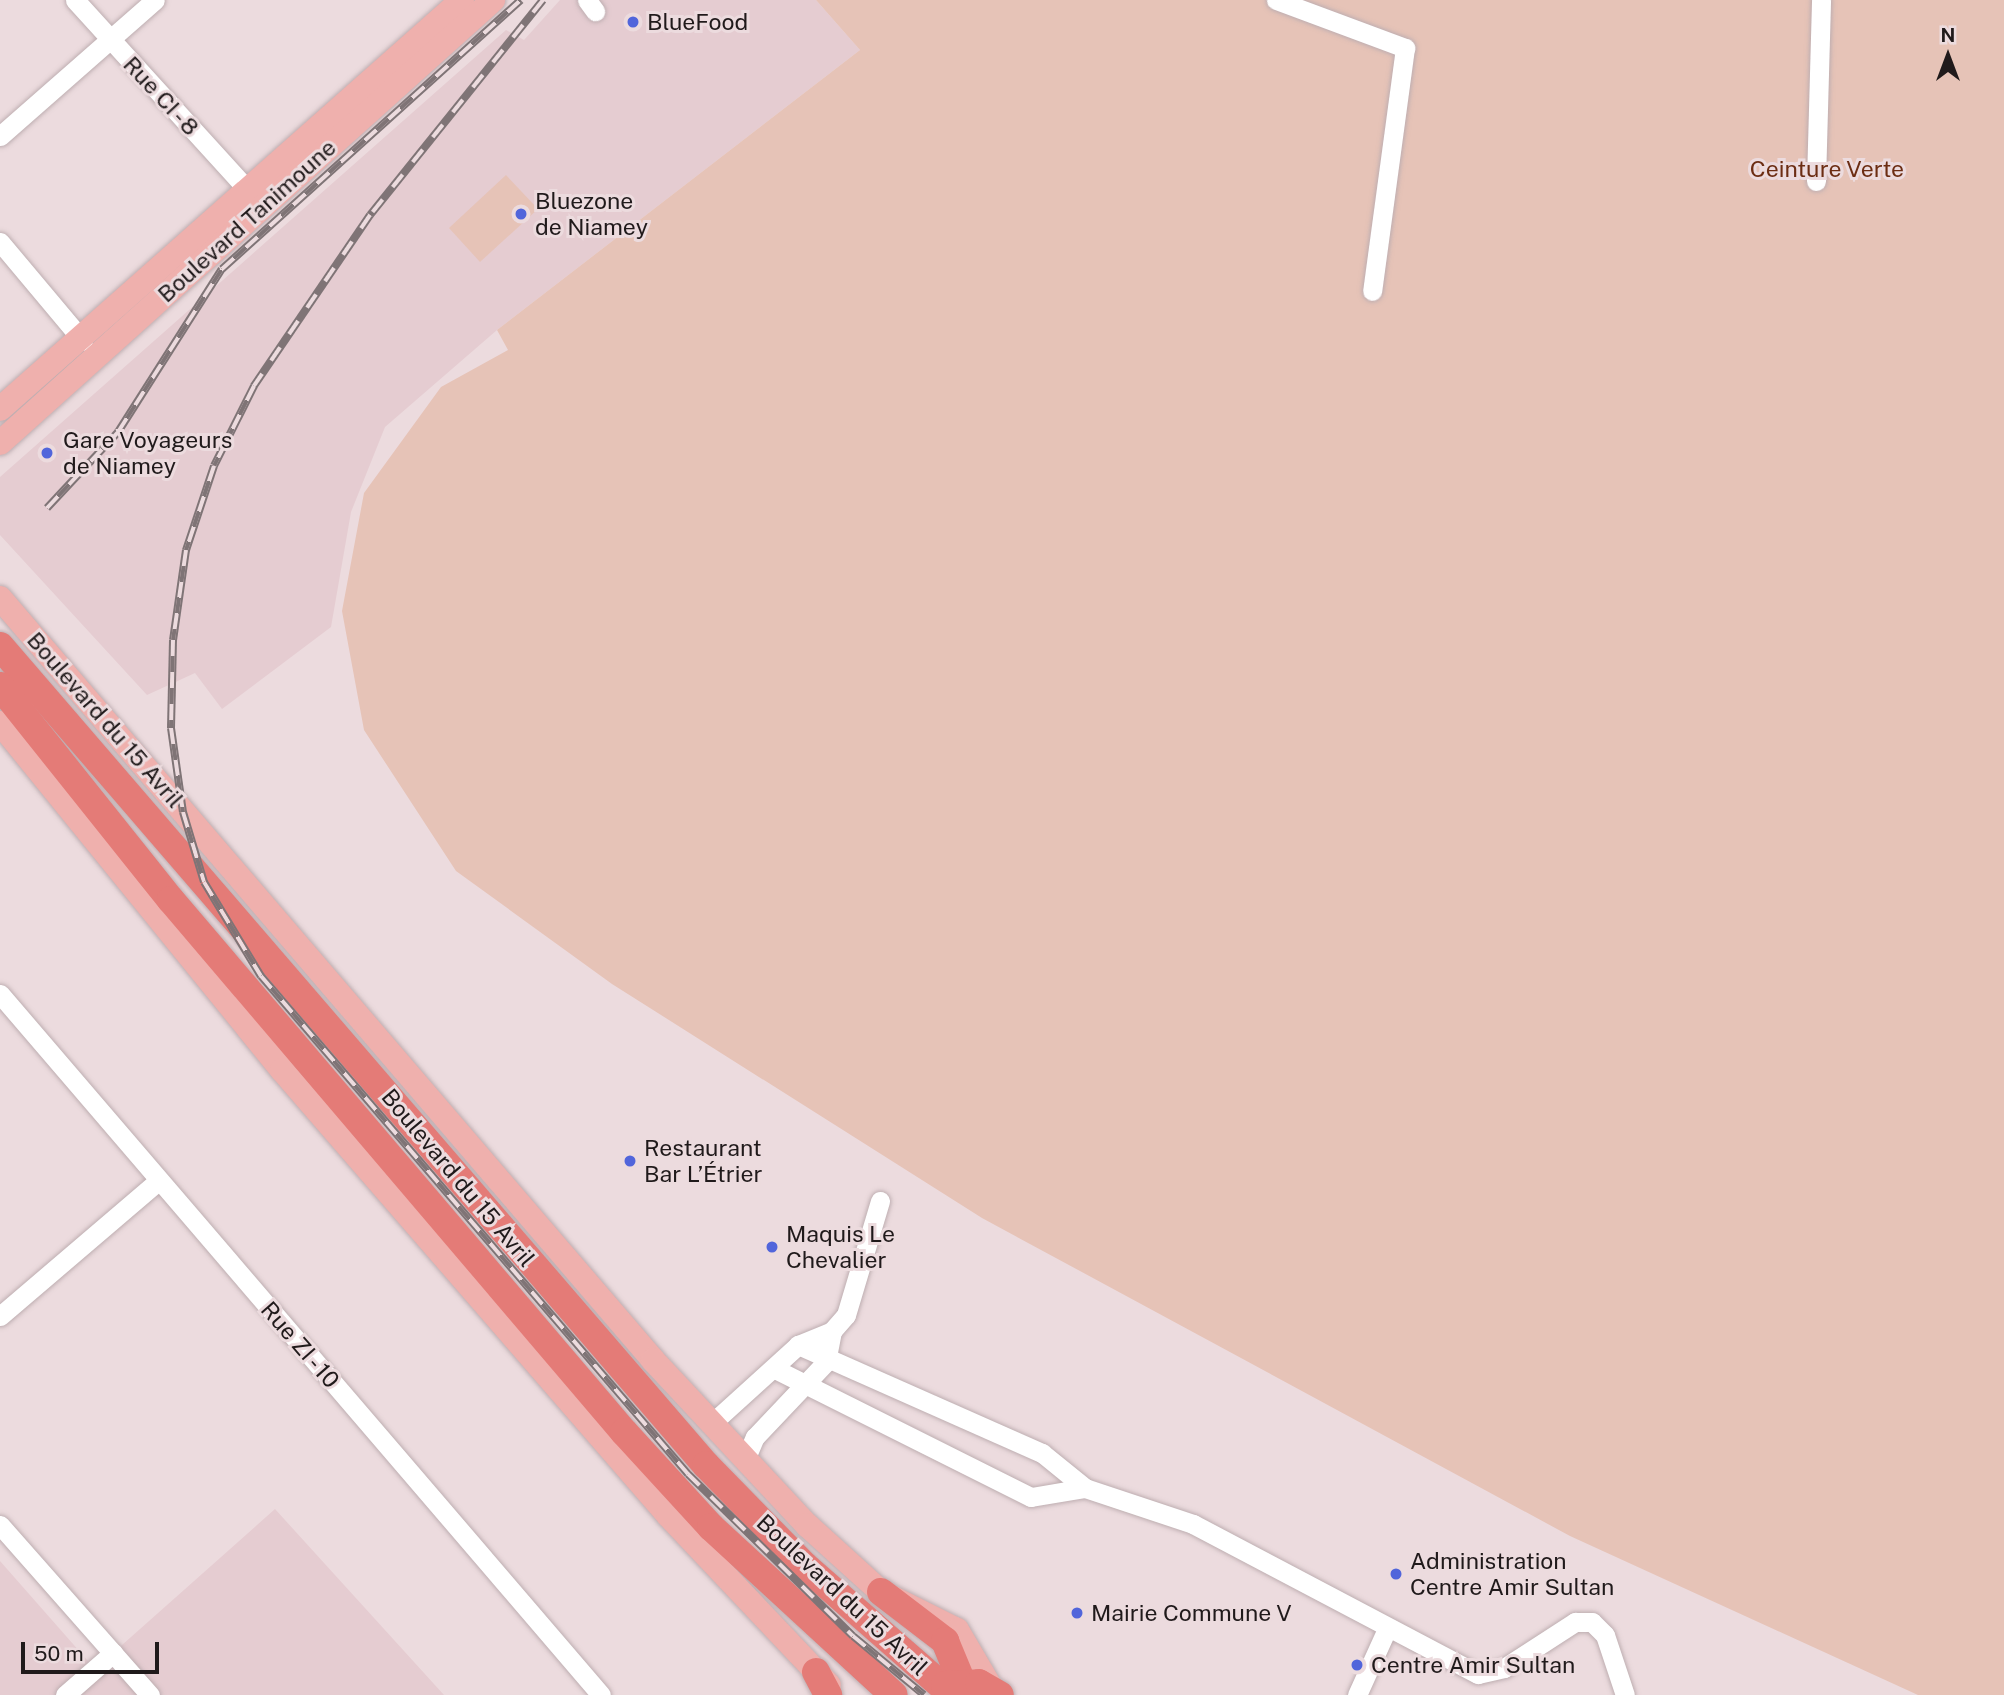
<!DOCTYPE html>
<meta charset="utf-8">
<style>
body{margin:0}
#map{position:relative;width:2004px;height:1695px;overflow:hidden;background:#ecdbde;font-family:"Public Sans",sans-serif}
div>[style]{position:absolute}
.built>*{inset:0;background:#e5ccd1}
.green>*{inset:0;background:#e6c3b7}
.roads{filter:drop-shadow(0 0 2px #beaeb1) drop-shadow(0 0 2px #beaeb1)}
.minor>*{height:19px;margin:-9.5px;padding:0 9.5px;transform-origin:9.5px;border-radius:9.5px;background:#fff}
.major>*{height:24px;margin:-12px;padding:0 12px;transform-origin:12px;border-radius:12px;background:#efb0ad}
.highway>*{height:28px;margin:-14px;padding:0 14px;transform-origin:14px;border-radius:14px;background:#e47b77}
.rail>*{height:8px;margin-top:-4px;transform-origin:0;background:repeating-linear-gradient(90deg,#ecdbde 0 16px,#7f7476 0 32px);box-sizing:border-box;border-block:2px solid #7f7476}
.dots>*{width:19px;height:19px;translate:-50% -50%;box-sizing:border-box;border:4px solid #ecdbde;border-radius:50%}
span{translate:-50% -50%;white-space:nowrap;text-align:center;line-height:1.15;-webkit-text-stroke:6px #ecdbde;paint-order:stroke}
.poi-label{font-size:23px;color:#201a1b}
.left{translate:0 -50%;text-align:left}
.street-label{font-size:23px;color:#201a1b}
.park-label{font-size:23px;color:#6c2d13}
.north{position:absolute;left:1913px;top:21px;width:70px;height:70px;-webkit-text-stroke:5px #ecdbde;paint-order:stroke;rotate:0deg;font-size:19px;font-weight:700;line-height:28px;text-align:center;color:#201a1b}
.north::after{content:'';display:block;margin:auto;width:24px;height:32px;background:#201a1b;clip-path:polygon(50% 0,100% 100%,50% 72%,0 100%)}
.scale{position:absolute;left:21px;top:1642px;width:138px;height:32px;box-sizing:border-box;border:4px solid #201a1b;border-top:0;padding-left:9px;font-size:21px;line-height:24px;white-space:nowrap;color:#201a1b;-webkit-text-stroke:5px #ecdbde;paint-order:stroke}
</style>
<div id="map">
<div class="built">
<i style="clip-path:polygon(560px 0,816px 0,860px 50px,497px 330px,385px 427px,351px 512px,331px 627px,222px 709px,195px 673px,147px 695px,0 535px,0 477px,506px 30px,524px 40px)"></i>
<i style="clip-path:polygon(275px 1509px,444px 1695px,0 1695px,0 1561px,95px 1669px)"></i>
</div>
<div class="green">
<i style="clip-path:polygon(816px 0,2004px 0,2004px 1695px,1918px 1695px,1570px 1536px,982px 1218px,612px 984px,456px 871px,364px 730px,342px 611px,364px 493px,441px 387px,508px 350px,497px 330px,860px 50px)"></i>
<i style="clip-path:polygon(506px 175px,538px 209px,480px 262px,449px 228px)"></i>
</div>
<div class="roads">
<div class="minor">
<i style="left:75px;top:0;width:258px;rotate:47.7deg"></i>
<i style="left:587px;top:0;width:14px;rotate:54deg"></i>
<i style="left:1276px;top:0;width:138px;rotate:20.4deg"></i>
<i style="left:1405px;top:48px;width:245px;rotate:97.7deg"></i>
<i style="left:0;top:136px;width:206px;rotate:-41.3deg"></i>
<i style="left:1816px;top:181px;width:181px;rotate:-88.4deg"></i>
<i style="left:0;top:242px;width:129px;rotate:50deg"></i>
<i style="left:0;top:994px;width:923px;rotate:49.39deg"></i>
<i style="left:0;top:1316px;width:209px;rotate:-40.5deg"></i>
<i style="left:798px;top:1345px;width:267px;rotate:23.9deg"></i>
<i style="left:1042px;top:1453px;width:55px;rotate:39.1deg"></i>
<i style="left:1085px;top:1488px;width:114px;rotate:18.4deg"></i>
<i style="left:1193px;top:1524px;width:322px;rotate:27.8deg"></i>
<i style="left:1478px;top:1674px;width:27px;rotate:-13deg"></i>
<i style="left:1504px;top:1668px;width:85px;rotate:-32.9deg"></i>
<i style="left:1575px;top:1622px;width:17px"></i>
<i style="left:1592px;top:1622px;width:18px;rotate:45deg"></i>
<i style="left:1605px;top:1635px;width:63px;rotate:71.6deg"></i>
<i style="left:775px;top:1369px;width:286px;rotate:26.6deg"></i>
<i style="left:1031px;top:1497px;width:55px;rotate:-9.5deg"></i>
<i style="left:711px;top:1424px;width:118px;rotate:-42.2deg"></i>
<i style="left:798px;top:1345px;width:37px;rotate:-22deg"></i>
<i style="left:832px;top:1331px;width:21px;rotate:-49deg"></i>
<i style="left:846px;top:1315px;width:119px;rotate:-73.4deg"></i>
<i style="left:745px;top:1460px;width:25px;rotate:-67deg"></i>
<i style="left:755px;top:1437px;width:103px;rotate:-46.6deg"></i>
<i style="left:826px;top:1362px;width:32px;rotate:-79deg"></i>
<i style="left:0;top:1525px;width:227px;rotate:48.6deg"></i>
<i style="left:65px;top:1695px;width:64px;rotate:-41.2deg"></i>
<i style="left:1357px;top:1695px;width:72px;rotate:-65.6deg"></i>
</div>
<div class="major">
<i style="left:0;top:409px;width:617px;rotate:-41.52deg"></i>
<i style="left:0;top:443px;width:663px;rotate:-41.94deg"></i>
<i style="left:0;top:598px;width:1004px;rotate:49.4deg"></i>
<i style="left:653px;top:1360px;width:226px;rotate:47deg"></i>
<i style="left:807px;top:1525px;width:100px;rotate:42.2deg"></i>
<i style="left:881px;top:1592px;width:85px;rotate:26.6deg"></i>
<i style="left:957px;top:1630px;width:67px;rotate:59.6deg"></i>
<i style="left:0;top:723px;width:447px;rotate:50.9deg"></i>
<i style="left:282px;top:1070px;width:589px;rotate:49.06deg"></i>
<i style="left:668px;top:1515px;width:234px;rotate:46.6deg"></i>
</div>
<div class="highway">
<i style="left:0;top:646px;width:1081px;rotate:49.24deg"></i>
<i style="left:706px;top:1465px;width:141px;rotate:45.6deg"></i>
<i style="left:805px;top:1566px;width:182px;rotate:41.2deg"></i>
<i style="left:0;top:686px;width:274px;rotate:51.4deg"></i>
<i style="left:171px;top:900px;width:699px;rotate:49.59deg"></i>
<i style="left:624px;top:1432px;width:129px;rotate:47.5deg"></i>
<i style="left:711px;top:1527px;width:248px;rotate:42.6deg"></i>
<i style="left:881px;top:1592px;width:81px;rotate:37.4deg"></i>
<i style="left:945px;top:1641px;width:44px;rotate:67.5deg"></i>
<i style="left:816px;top:1672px;width:26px;rotate:62deg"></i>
<i style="left:945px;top:1685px;width:34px;rotate:-3deg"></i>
<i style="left:979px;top:1683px;width:24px;rotate:30deg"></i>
</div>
</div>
<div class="rail">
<i style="left:543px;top:0;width:276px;rotate:128.8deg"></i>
<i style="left:370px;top:215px;width:207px;rotate:124.2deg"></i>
<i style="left:254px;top:386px;width:89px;rotate:116.6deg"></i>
<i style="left:214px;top:466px;width:89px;rotate:108.4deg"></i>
<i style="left:186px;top:550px;width:91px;rotate:98.2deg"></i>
<i style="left:173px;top:640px;width:88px;rotate:91.3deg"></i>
<i style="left:171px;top:728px;width:85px;rotate:81.9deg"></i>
<i style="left:183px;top:812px;width:73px;rotate:73.3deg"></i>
<i style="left:204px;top:882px;width:110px;rotate:58.8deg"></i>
<i style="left:261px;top:976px;width:656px;rotate:49.39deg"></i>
<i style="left:688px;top:1474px;width:231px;rotate:44.5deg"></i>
<i style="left:853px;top:1636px;width:92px;rotate:39.7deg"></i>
<i style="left:47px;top:508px;width:104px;rotate:-46.9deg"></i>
<i style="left:118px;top:432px;width:193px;rotate:-57.5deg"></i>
<i style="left:222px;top:269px;width:402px;rotate:-42deg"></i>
</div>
<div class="dots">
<i style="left:633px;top:22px;background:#5165db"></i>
<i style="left:521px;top:214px;background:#5165db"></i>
<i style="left:47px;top:453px;background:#5165db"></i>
<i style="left:630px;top:1161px;background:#5165db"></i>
<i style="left:772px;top:1247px;background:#5165db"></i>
<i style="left:1396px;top:1574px;background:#5165db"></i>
<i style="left:1077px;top:1613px;background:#5165db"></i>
<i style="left:1357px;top:1665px;background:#5165db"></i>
</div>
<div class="poi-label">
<span class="left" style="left:647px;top:22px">BlueFood</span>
<span class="left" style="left:535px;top:214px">Bluezone<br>de Niamey</span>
<span class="left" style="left:63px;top:453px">Gare Voyageurs<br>de Niamey</span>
<span class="left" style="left:644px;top:1161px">Restaurant<br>Bar L’Étrier</span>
<span class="left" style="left:786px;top:1247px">Maquis Le<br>Chevalier</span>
<span class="left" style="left:1410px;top:1574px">Administration<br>Centre Amir Sultan</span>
<span class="left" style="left:1091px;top:1613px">Mairie Commune V</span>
<span class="left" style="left:1371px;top:1665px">Centre Amir Sultan</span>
</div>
<div class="street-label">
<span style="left:161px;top:96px;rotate:47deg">Rue CI - 8</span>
<span style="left:247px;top:221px;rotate:-42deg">Boulevard Tanimoune</span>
<span style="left:105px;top:720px;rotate:49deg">Boulevard du 15 Avril</span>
<span style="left:458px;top:1178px;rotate:50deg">Boulevard du 15 Avril</span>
<span style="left:300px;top:1345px;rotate:49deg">Rue ZI - 10</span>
<span style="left:842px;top:1595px;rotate:43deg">Boulevard du 15 Avril</span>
</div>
<div class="park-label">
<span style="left:1827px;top:169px">Ceinture Verte</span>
</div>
<div class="north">N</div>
<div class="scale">50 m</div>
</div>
